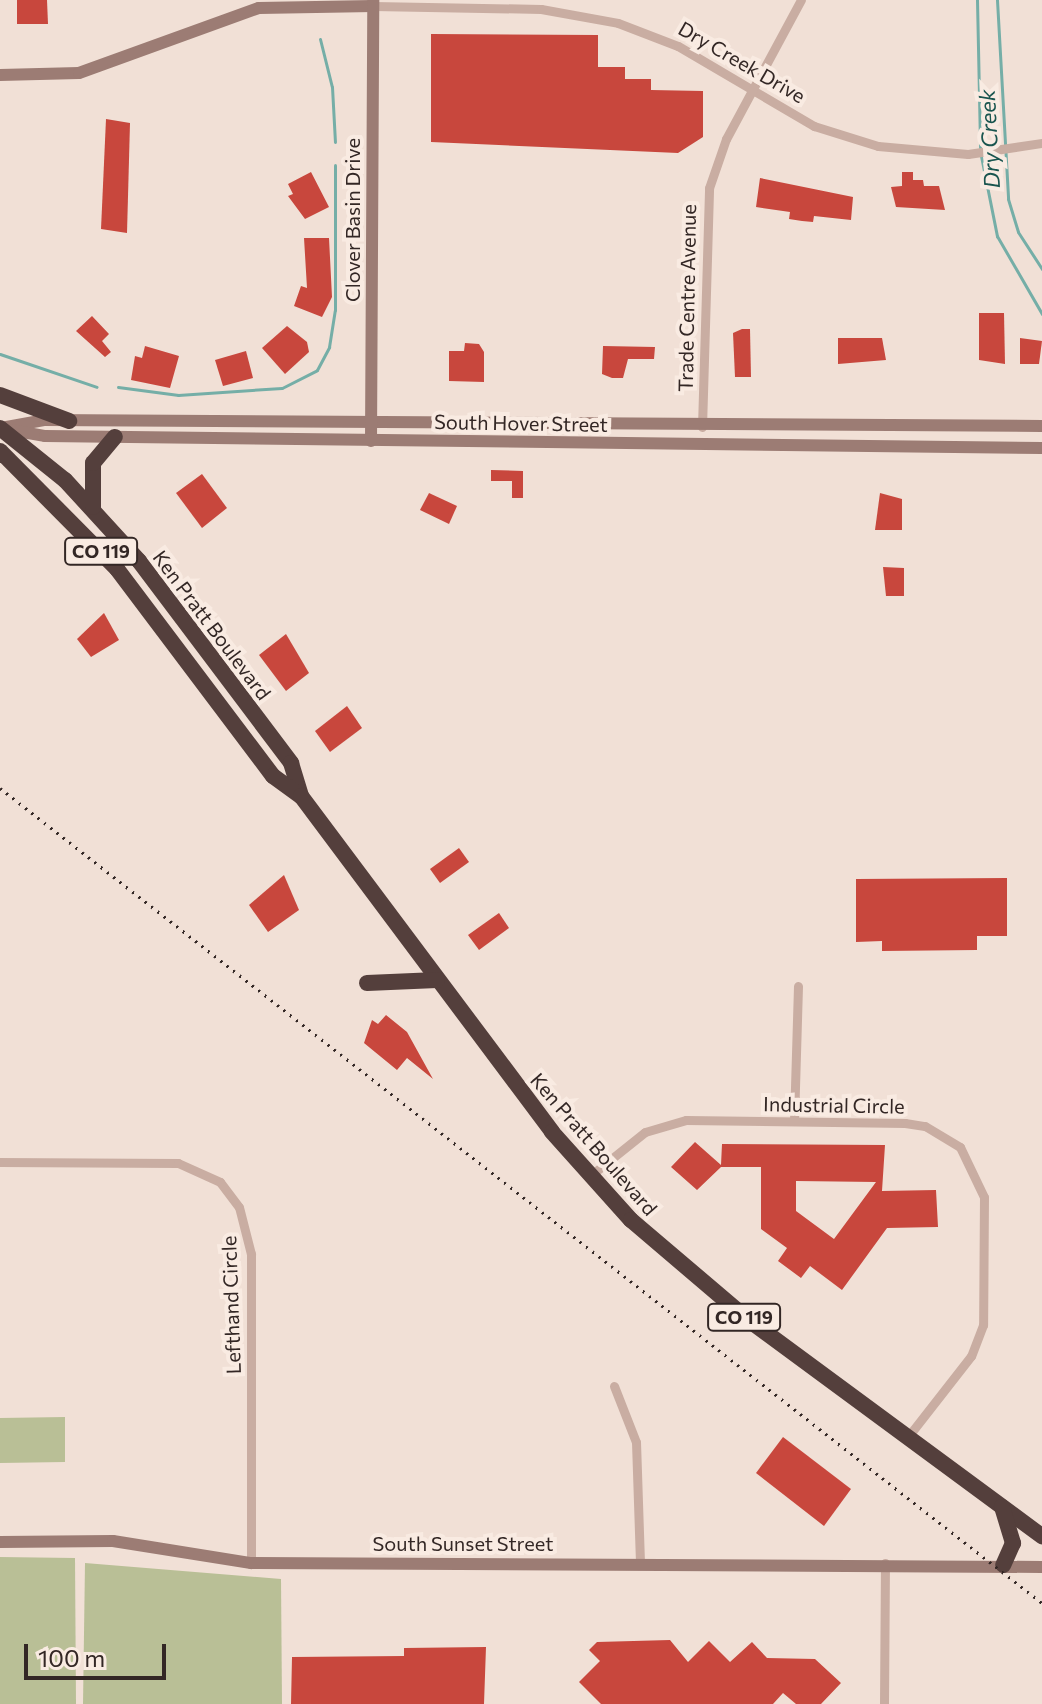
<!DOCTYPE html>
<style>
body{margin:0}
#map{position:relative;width:1042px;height:1704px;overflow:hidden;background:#f1e0d6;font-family:Commissioner,sans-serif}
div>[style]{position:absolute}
.green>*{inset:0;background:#b9bf96}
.stream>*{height:3px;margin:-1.5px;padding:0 1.5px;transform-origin:1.5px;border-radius:1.5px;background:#75aea7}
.building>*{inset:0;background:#c8473d}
.street>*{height:9px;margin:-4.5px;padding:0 4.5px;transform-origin:4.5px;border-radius:4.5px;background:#c9ada2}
.secondary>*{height:12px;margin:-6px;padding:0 6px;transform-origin:6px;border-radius:6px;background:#9c7c74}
.highway>*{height:16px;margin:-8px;padding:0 8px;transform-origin:8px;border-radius:8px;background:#543f3c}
.rail>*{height:3px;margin-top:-1.5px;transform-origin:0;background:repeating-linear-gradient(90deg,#332725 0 2px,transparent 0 8px)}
span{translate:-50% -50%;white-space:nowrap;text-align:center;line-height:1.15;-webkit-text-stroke:8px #f9ebe2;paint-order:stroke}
.shield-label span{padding:2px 6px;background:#f9ebe2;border:2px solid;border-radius:6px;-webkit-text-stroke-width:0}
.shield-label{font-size:18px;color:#332725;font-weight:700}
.street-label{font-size:20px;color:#332725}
.water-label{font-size:22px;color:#1a554f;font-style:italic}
.scale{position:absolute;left:24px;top:1644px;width:142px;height:36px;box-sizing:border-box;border:4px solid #332725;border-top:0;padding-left:10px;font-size:24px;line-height:28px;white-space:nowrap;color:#332725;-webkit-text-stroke:6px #f9ebe2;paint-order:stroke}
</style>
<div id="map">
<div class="green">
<i style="clip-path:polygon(65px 1417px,65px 1462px,0 1463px,0 1418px)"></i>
<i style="clip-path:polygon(0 1557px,75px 1558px,76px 1704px,0 1704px)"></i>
<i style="clip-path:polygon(85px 1563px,281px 1579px,282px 1704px,83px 1704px)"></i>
</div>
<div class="stream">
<i style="left:977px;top:0;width:148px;rotate:88.8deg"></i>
<i style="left:997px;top:0;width:199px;rotate:86.8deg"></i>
<i style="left:1008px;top:199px;width:34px;rotate:73deg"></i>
<i style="left:1018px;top:232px;width:44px;rotate:57deg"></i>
<i style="left:320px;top:39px;width:49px;rotate:76deg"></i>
<i style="left:332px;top:87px;width:55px;rotate:86.9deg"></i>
<i style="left:981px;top:156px;width:82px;rotate:78.7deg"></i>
<i style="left:997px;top:236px;width:90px;rotate:60deg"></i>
<i style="left:0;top:354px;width:102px;rotate:18.8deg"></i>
<i style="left:118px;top:387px;width:61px;rotate:7.6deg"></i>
<i style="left:178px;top:395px;width:104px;rotate:-3.9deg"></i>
<i style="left:282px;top:388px;width:39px;rotate:-27deg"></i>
<i style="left:317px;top:370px;width:26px;rotate:-62deg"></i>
<i style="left:329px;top:347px;width:37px;rotate:-81deg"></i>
<i style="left:335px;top:310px;width:145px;rotate:-90deg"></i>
</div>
<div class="building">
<i style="clip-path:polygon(17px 0,47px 0,48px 24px,17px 24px)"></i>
<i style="clip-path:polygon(431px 34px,598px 35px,598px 67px,625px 67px,625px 79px,651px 79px,651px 90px,703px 91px,703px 137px,678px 153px,431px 142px)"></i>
<i style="clip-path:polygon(106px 119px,130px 123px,127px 233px,101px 229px)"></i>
<i style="clip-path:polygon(311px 172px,329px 207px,305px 219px,288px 196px,293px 194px,288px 184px)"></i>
<i style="clip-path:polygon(902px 172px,913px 172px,913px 180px,923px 180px,924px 186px,939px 186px,945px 210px,896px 207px,891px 187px,902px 186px)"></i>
<i style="clip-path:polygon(760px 178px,853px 197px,851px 220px,814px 216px,813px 222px,802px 221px,789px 219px,790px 212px,756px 207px)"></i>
<i style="clip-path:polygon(304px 238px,329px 238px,332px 297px,322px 317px,294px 306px,301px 286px,307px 288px)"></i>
<i style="clip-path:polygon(979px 313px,1004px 313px,1005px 364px,979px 360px)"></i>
<i style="clip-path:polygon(92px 316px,109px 334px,102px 341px,111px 352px,105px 357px,76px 331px)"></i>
<i style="clip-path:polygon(287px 326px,307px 342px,309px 352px,285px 374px,262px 348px)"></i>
<i style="clip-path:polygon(742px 329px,750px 329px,751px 377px,735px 377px,733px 333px)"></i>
<i style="clip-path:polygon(838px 338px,882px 338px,886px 360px,838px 364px)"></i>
<i style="clip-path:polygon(1020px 338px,1042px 341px,1039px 364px,1020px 364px)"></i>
<i style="clip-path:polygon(465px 343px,479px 344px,484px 352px,484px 382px,449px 381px,449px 351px,464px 351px)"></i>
<i style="clip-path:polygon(145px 346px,179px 356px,170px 388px,131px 380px,135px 356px,142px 358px)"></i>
<i style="clip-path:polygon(603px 346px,655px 347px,654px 359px,628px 359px,623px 378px,612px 378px,602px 374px)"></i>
<i style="clip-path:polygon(246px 351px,253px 378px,223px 386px,215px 360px)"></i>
<i style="clip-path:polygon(491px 470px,523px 471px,523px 498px,512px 498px,512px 481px,491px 481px)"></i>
<i style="clip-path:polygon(202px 474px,227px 508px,202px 528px,176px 493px)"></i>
<i style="clip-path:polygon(429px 493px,457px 506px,449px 524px,420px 510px)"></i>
<i style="clip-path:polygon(880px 493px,902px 499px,902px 530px,875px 530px)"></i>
<i style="clip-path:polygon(883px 567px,904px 568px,904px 596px,886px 596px)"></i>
<i style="clip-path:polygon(104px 613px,119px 640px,91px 657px,77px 639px)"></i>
<i style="clip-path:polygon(286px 634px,309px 673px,286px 691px,259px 655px)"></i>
<i style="clip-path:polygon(347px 706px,362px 728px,330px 752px,315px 731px)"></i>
<i style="clip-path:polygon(459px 848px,469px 862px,440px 883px,430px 869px)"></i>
<i style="clip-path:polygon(284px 875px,299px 910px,268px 932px,249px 905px)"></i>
<i style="clip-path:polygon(1007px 878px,1007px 936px,977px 936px,977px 950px,882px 951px,882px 941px,856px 942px,856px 879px)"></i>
<i style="clip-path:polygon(499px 913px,509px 928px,479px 950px,468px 935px)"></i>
<i style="clip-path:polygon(386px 1015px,407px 1032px,433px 1079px,407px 1058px,397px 1070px,364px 1043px,372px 1020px,378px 1024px)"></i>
<i style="clip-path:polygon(evenodd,695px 1142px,721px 1165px,722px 1144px,885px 1145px,882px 1191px,936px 1190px,938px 1227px,887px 1228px,842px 1290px,810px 1266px,801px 1278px,778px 1261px,787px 1248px,761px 1229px,761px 1167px,721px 1167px,697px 1190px,671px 1167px,695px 1142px,796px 1181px,876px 1182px,834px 1239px,796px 1211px,796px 1181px)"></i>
<i style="clip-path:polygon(783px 1437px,851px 1489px,824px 1526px,756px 1473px)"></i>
<i style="clip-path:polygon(670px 1640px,688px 1662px,709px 1641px,730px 1662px,752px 1642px,767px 1658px,815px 1659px,841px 1683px,821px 1704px,796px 1704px,783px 1693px,773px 1704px,601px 1704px,579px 1682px,600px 1661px,589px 1650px,597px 1642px)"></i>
<i style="clip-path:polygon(486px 1647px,484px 1704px,291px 1704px,292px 1657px,404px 1656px,404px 1648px)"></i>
</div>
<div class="street">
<i style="left:373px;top:6px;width:168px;rotate:1deg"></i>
<i style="left:541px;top:9px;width:78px;rotate:10.3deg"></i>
<i style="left:618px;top:23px;width:64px;rotate:21deg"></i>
<i style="left:678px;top:46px;width:158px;rotate:30.5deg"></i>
<i style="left:814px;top:126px;width:67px;rotate:17.4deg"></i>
<i style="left:878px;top:146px;width:90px;rotate:5.1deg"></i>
<i style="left:968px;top:154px;width:75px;rotate:-8.5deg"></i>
<i style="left:702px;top:427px;width:239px;rotate:-88.3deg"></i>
<i style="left:709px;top:188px;width:52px;rotate:-70.9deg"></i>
<i style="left:726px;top:139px;width:158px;rotate:-61.7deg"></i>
<i style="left:794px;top:1121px;width:135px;rotate:-88.3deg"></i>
<i style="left:0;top:1162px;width:178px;rotate:0.3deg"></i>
<i style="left:178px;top:1163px;width:46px;rotate:24.3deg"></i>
<i style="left:220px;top:1182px;width:31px;rotate:53deg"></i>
<i style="left:239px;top:1207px;width:49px;rotate:75.7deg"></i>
<i style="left:251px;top:1254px;width:309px;rotate:90deg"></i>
<i style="left:590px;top:1176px;width:70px;rotate:-38.7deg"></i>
<i style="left:645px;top:1132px;width:43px;rotate:-16.3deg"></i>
<i style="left:686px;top:1120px;width:219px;rotate:0.8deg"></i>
<i style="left:905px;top:1123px;width:20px;rotate:9deg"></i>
<i style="left:925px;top:1126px;width:41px;rotate:31deg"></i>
<i style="left:960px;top:1147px;width:55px;rotate:64.4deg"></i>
<i style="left:984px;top:1197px;width:128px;rotate:90.4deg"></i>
<i style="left:983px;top:1325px;width:33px;rotate:111deg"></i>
<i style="left:971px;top:1356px;width:104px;rotate:128deg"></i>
<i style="left:614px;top:1386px;width:60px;rotate:68.6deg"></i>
<i style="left:636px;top:1442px;width:121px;rotate:88.1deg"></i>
<i style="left:884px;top:1704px;width:141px;rotate:-89.6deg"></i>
</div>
<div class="secondary">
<i style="left:0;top:75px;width:79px;rotate:-1.5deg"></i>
<i style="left:79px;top:73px;width:191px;rotate:-19.9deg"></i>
<i style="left:259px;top:8px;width:114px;rotate:-1deg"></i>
<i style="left:0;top:428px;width:46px;rotate:-10.1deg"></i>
<i style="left:45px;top:420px;width:997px;rotate:0.34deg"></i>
<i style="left:11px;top:430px;width:35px;rotate:10deg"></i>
<i style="left:45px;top:436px;width:997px;rotate:0.69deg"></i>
<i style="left:371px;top:441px;width:441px;rotate:-89.7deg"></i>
<i style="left:0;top:1542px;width:113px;rotate:-0.5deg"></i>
<i style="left:113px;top:1541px;width:140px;rotate:9.1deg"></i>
<i style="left:251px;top:1563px;width:791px;rotate:0.29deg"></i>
</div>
<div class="highway">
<i style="left:0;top:395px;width:74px;rotate:20.6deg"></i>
<i style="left:0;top:428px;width:83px;rotate:38.7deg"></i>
<i style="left:65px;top:480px;width:110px;rotate:47.6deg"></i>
<i style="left:139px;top:561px;width:253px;rotate:53deg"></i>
<i style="left:291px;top:763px;width:34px;rotate:73deg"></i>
<i style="left:0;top:451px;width:166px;rotate:45.2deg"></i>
<i style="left:117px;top:569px;width:259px;rotate:53deg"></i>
<i style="left:273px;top:776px;width:34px;rotate:36deg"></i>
<i style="left:301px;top:796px;width:419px;rotate:53.2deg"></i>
<i style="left:552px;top:1132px;width:118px;rotate:48.1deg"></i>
<i style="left:631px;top:1220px;width:151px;rotate:40.4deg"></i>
<i style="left:746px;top:1318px;width:368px;rotate:36.4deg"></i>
<i style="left:93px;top:507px;width:44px;rotate:-90deg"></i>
<i style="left:93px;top:463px;width:34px;rotate:-50deg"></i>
<i style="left:367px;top:983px;width:70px;rotate:-2.5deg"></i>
<i style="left:1002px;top:1507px;width:38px;rotate:73deg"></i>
<i style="left:1013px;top:1543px;width:24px;rotate:114deg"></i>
</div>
<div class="rail">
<i style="left:0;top:788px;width:1323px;rotate:38.03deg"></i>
</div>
<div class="shield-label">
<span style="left:101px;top:551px">CO 119</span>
<span style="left:744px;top:1317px">CO 119</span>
</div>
<div class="street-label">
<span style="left:742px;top:62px;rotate:30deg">Dry Creek Drive</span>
<span style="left:352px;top:220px;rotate:-90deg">Clover Basin Drive</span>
<span style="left:687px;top:298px;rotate:-89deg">Trade Centre Avenue</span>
<span style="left:521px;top:423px;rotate:1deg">South Hover Street</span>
<span style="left:212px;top:625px;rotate:53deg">Ken Pratt Boulevard</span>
<span style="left:834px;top:1105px;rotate:1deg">Industrial Circle</span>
<span style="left:594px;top:1144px;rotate:49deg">Ken Pratt Boulevard</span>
<span style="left:231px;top:1305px;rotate:-92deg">Lefthand Circle</span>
<span style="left:463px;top:1543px">South Sunset Street</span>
</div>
<div class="water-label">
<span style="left:989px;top:139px;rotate:-93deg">Dry Creek</span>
</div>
<div class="scale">100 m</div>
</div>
